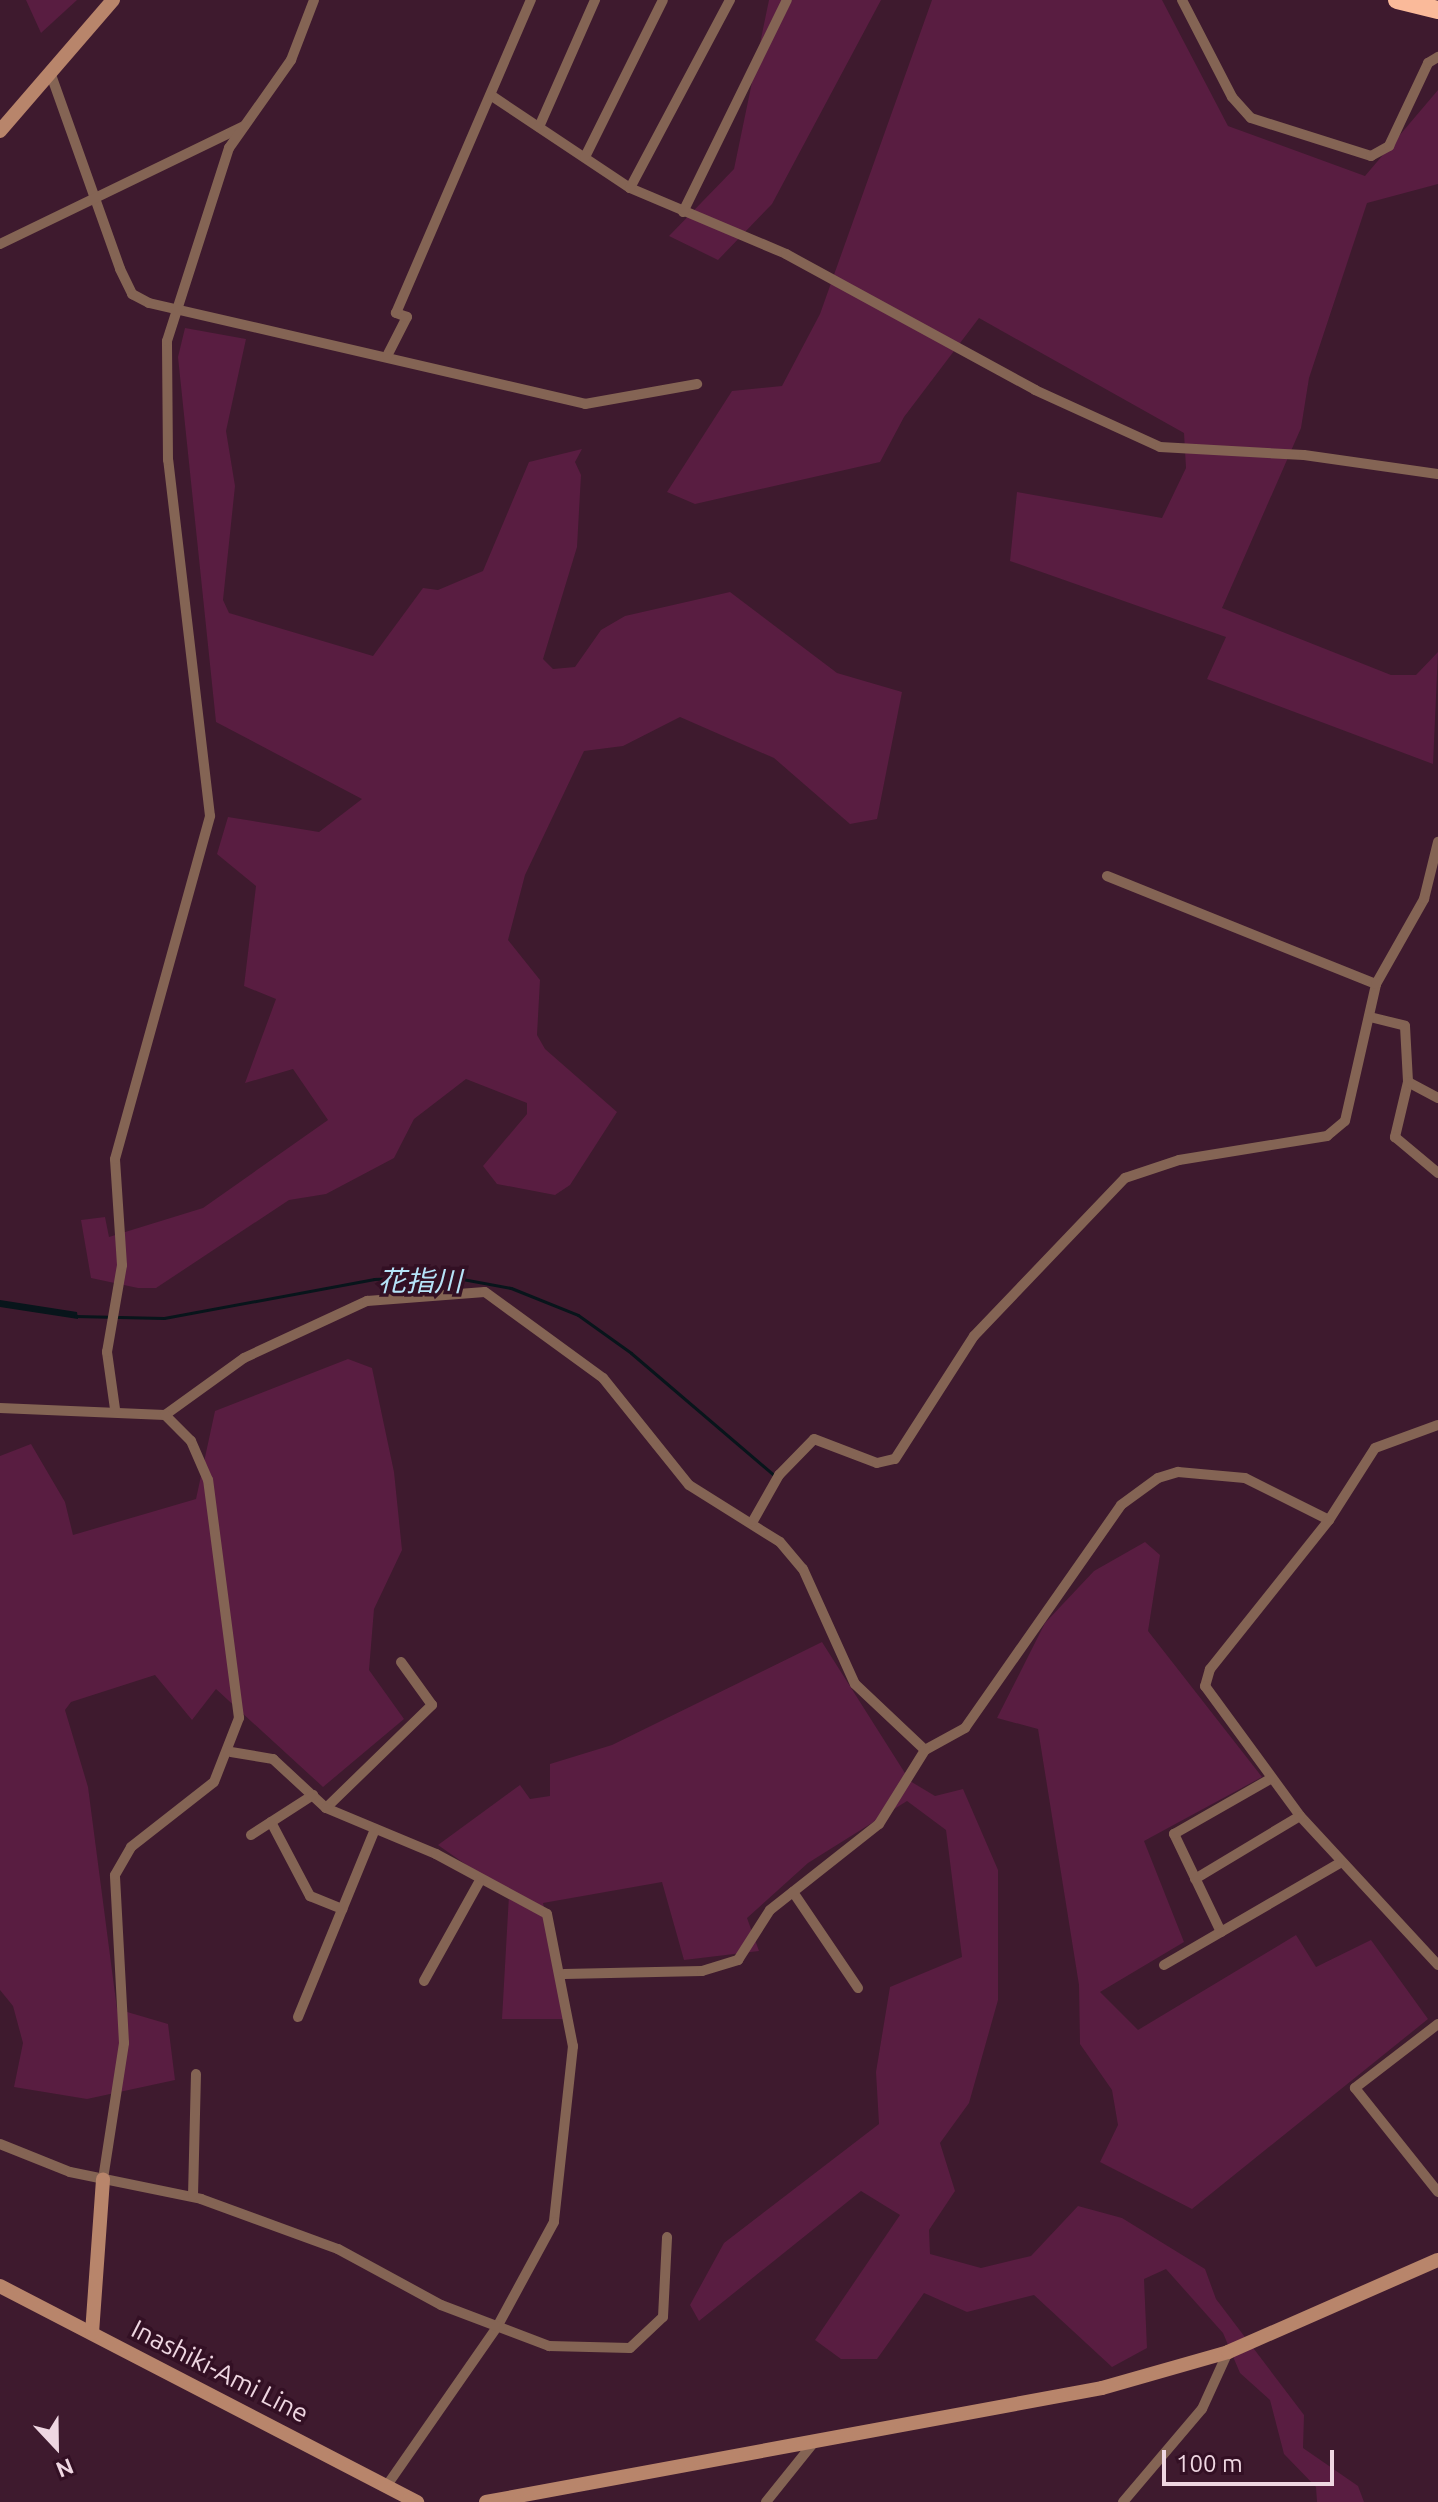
<!DOCTYPE html>
<meta charset="utf-8">
<style>
body{margin:0}
#map{position:relative;width:1438px;height:2502px;overflow:hidden;background:#3e1a2e;font-family:Ubuntu,"Noto Sans JP",sans-serif}
div>[style]{position:absolute}
.green>*{inset:0;background:#591d41}
.water>*{inset:0;background:#08151b}
.stream>*{height:3px;margin:-1.5px;padding:0 1.5px;transform-origin:1.5px;border-radius:1.5px;background:#08151b}
.street>*{height:10px;margin:-5px;padding:0 5px;transform-origin:5px;border-radius:5px;background:#846454}
.secondary>*{height:14px;margin:-7px;padding:0 7px;transform-origin:7px;border-radius:7px;background:#b8856b}
.highway>*{height:18px;margin:-9px;padding:0 9px;transform-origin:9px;border-radius:9px;background:#faba9a}
span{translate:-50% -50%;white-space:nowrap;text-align:center;line-height:1.15;-webkit-text-stroke:7px #331024;paint-order:stroke}
.street-label{font-size:26px;color:#efd7e2}
.water-label{font-size:28px;color:#b6e4f9;font-style:italic}
.north{position:absolute;left:16px;top:2406px;width:80px;height:80px;-webkit-text-stroke:6px #331024;paint-order:stroke;rotate:158deg;font-size:22px;font-weight:700;line-height:32px;text-align:center;color:#efd7e2}
.north::after{content:'';display:block;margin:auto;width:28px;height:36px;background:#efd7e2;clip-path:polygon(50% 0,100% 100%,50% 72%,0 100%)}
.scale{position:absolute;left:1162px;top:2450px;width:172px;height:36px;box-sizing:border-box;border:4px solid #efd7e2;border-top:0;padding-left:10px;font-size:24px;line-height:28px;white-space:nowrap;color:#efd7e2;-webkit-text-stroke:6px #331024;paint-order:stroke}
</style>
<div id="map">
<div class="green">
<i style="clip-path:polygon(26px 0,77px 0,41px 33px)"></i>
<i style="clip-path:polygon(769px 0,881px 0,772px 204px,718px 260px,669px 236px,734px 169px)"></i>
<i style="clip-path:polygon(932px 0,1162px 0,1228px 126px,1365px 176px,1438px 90px,1438px 184px,1367px 203px,1309px 378px,1301px 428px,1222px 608px,1391px 675px,1416px 675px,1438px 652px,1433px 764px,1207px 679px,1226px 637px,1010px 561px,1017px 492px,1162px 518px,1186px 468px,1184px 433px,979px 318px,904px 417px,880px 462px,695px 504px,667px 492px,732px 391px,782px 386px,820px 314px)"></i>
<i style="clip-path:polygon(185px 328px,246px 339px,226px 431px,235px 486px,223px 600px,229px 613px,373px 656px,423px 588px,438px 590px,483px 571px,529px 462px,582px 449px,575px 462px,581px 475px,577px 547px,543px 659px,553px 669px,575px 667px,601px 630px,625px 616px,730px 592px,837px 673px,902px 692px,877px 819px,850px 824px,774px 758px,680px 717px,623px 746px,584px 751px,525px 875px,508px 940px,540px 980px,537px 1035px,545px 1049px,617px 1112px,570px 1185px,555px 1195px,497px 1184px,483px 1166px,527px 1114px,527px 1103px,466px 1079px,414px 1119px,394px 1158px,326px 1194px,289px 1200px,156px 1288px,138px 1288px,91px 1278px,81px 1220px,105px 1217px,109px 1237px,203px 1208px,328px 1120px,293px 1069px,245px 1083px,276px 999px,244px 986px,256px 886px,217px 854px,228px 817px,319px 832px,362px 799px,216px 722px,178px 357px)"></i>
<i style="clip-path:polygon(348px 1359px,372px 1368px,394px 1472px,402px 1550px,374px 1609px,369px 1670px,404px 1719px,323px 1787px,216px 1689px,192px 1720px,155px 1675px,71px 1702px,65px 1710px,88px 1787px,117px 2009px,168px 2024px,175px 2080px,87px 2099px,14px 2087px,23px 2043px,13px 2006px,0 1990px,0 1456px,31px 1444px,65px 1502px,73px 1535px,196px 1499px,215px 1411px)"></i>
<i style="clip-path:polygon(1145px 1542px,1160px 1555px,1148px 1631px,1262px 1777px,1144px 1841px,1184px 1942px,1100px 1992px,1138px 2030px,1296px 1935px,1316px 1967px,1371px 1940px,1428px 2019px,1192px 2209px,1100px 2162px,1118px 2125px,1112px 2090px,1080px 2044px,1079px 1985px,1038px 1729px,997px 1718px,1045px 1623px,1094px 1571px)"></i>
<i style="clip-path:polygon(822px 1642px,910px 1781px,935px 1796px,963px 1789px,998px 1870px,998px 2000px,969px 2103px,940px 2143px,955px 2191px,929px 2230px,930px 2254px,981px 2268px,1031px 2256px,1078px 2206px,1122px 2218px,1205px 2269px,1216px 2299px,1304px 2415px,1303px 2448px,1358px 2486px,1364px 2502px,1317px 2502px,1316px 2487px,1284px 2454px,1270px 2400px,1240px 2373px,1223px 2333px,1166px 2269px,1144px 2279px,1147px 2348px,1112px 2367px,1034px 2295px,967px 2312px,924px 2293px,877px 2359px,841px 2359px,815px 2340px,900px 2215px,861px 2191px,699px 2321px,690px 2305px,724px 2243px,879px 2124px,876px 2072px,890px 1987px,962px 1957px,946px 1830px,907px 1801px,808px 1863px,747px 1918px,759px 1951px,684px 1960px,662px 1882px,543px 1903px,568px 2019px,502px 2019px,509px 1895px,438px 1845px,520px 1785px,530px 1799px,550px 1796px,550px 1764px,612px 1745px)"></i>
</div>
<div class="water">
<i style="clip-path:polygon(0 1300px,77px 1312px,78px 1319px,0 1307px)"></i>
</div>
<div class="stream">
<i style="left:75px;top:1316px;width:89px;rotate:1.3deg"></i>
<i style="left:164px;top:1318px;width:214px;rotate:-10.5deg"></i>
<i style="left:374px;top:1279px;width:72px;rotate:-2.4deg"></i>
<i style="left:446px;top:1276px;width:66px;rotate:10.5deg"></i>
<i style="left:511px;top:1288px;width:72px;rotate:21.9deg"></i>
<i style="left:578px;top:1315px;width:65px;rotate:35.6deg"></i>
<i style="left:631px;top:1353px;width:188px;rotate:40.5deg"></i>
</div>
<div class="street">
<i style="left:1182px;top:0;width:109px;rotate:62.7deg"></i>
<i style="left:1232px;top:97px;width:28px;rotate:48deg"></i>
<i style="left:1251px;top:118px;width:126px;rotate:17.6deg"></i>
<i style="left:1371px;top:156px;width:21px;rotate:-29deg"></i>
<i style="left:1389px;top:146px;width:92px;rotate:-64.8deg"></i>
<i style="left:1428px;top:63px;width:12px;rotate:-31deg"></i>
<i style="left:50px;top:72px;width:209px;rotate:70.4deg"></i>
<i style="left:120px;top:269px;width:28px;rotate:64deg"></i>
<i style="left:132px;top:294px;width:19px;rotate:28deg"></i>
<i style="left:149px;top:303px;width:448px;rotate:13deg"></i>
<i style="left:585px;top:404px;width:114px;rotate:-10.1deg"></i>
<i style="left:492px;top:96px;width:166px;rotate:33.7deg"></i>
<i style="left:630px;top:188px;width:169px;rotate:22.9deg"></i>
<i style="left:786px;top:254px;width:284px;rotate:28.6deg"></i>
<i style="left:1035px;top:390px;width:137px;rotate:24.5deg"></i>
<i style="left:1160px;top:447px;width:144px;rotate:3.2deg"></i>
<i style="left:1304px;top:455px;width:135px;rotate:8.1deg"></i>
<i style="left:539px;top:127px;width:139px;rotate:-66.2deg"></i>
<i style="left:585px;top:157px;width:175px;rotate:-63.6deg"></i>
<i style="left:630px;top:188px;width:213px;rotate:-62deg"></i>
<i style="left:683px;top:212px;width:236px;rotate:-63.9deg"></i>
<i style="left:0;top:244px;width:271px;rotate:-25.8deg"></i>
<i style="left:387px;top:356px;width:44px;rotate:-62.9deg"></i>
<i style="left:407px;top:317px;width:12px;rotate:-160deg"></i>
<i style="left:396px;top:313px;width:341px;rotate:-66.7deg"></i>
<i style="left:1107px;top:876px;width:290px;rotate:21.9deg"></i>
<i style="left:1370px;top:1017px;width:36px;rotate:14deg"></i>
<i style="left:1405px;top:1026px;width:56px;rotate:86.9deg"></i>
<i style="left:1408px;top:1082px;width:57px;rotate:103.3deg"></i>
<i style="left:1395px;top:1137px;width:56px;rotate:39.9deg"></i>
<i style="left:1408px;top:1082px;width:34px;rotate:28deg"></i>
<i style="left:0;top:1408px;width:165px;rotate:2.4deg"></i>
<i style="left:165px;top:1415px;width:97px;rotate:-35.8deg"></i>
<i style="left:244px;top:1358px;width:136px;rotate:-24.9deg"></i>
<i style="left:367px;top:1301px;width:118px;rotate:-4.4deg"></i>
<i style="left:485px;top:1292px;width:146px;rotate:36.1deg"></i>
<i style="left:603px;top:1378px;width:137px;rotate:51.2deg"></i>
<i style="left:689px;top:1485px;width:107px;rotate:32.1deg"></i>
<i style="left:780px;top:1542px;width:35px;rotate:50deg"></i>
<i style="left:803px;top:1569px;width:126px;rotate:65.7deg"></i>
<i style="left:855px;top:1684px;width:96px;rotate:43.3deg"></i>
<i style="left:925px;top:1750px;width:46px;rotate:-28.8deg"></i>
<i style="left:965px;top:1728px;width:272px;rotate:-55deg"></i>
<i style="left:1121px;top:1505px;width:46px;rotate:-36.1deg"></i>
<i style="left:1158px;top:1478px;width:21px;rotate:-17deg"></i>
<i style="left:1178px;top:1472px;width:67px;rotate:5.1deg"></i>
<i style="left:1245px;top:1478px;width:94px;rotate:26.6deg"></i>
<i style="left:1329px;top:1520px;width:85px;rotate:-57.4deg"></i>
<i style="left:1375px;top:1448px;width:67px;rotate:-20.1deg"></i>
<i style="left:115px;top:1409px;width:58px;rotate:-98deg"></i>
<i style="left:107px;top:1352px;width:88px;rotate:-80.2deg"></i>
<i style="left:122px;top:1265px;width:106px;rotate:-93.8deg"></i>
<i style="left:115px;top:1159px;width:356px;rotate:-74.5deg"></i>
<i style="left:210px;top:816px;width:358px;rotate:-96.7deg"></i>
<i style="left:168px;top:460px;width:119px;rotate:-90.5deg"></i>
<i style="left:167px;top:341px;width:203px;rotate:-72.2deg"></i>
<i style="left:229px;top:148px;width:108px;rotate:-54.8deg"></i>
<i style="left:291px;top:60px;width:64px;rotate:-69deg"></i>
<i style="left:1329px;top:1520px;width:191px;rotate:128.6deg"></i>
<i style="left:1210px;top:1669px;width:18px;rotate:106deg"></i>
<i style="left:1205px;top:1686px;width:161px;rotate:53.8deg"></i>
<i style="left:1300px;top:1816px;width:203px;rotate:47.2deg"></i>
<i style="left:753px;top:1521px;width:53px;rotate:-60.5deg"></i>
<i style="left:779px;top:1475px;width:50px;rotate:-45.8deg"></i>
<i style="left:814px;top:1439px;width:67px;rotate:20.9deg"></i>
<i style="left:877px;top:1463px;width:18px;rotate:-13deg"></i>
<i style="left:895px;top:1459px;width:146px;rotate:-57.3deg"></i>
<i style="left:974px;top:1336px;width:219px;rotate:-46.3deg"></i>
<i style="left:1125px;top:1178px;width:57px;rotate:-18.4deg"></i>
<i style="left:1179px;top:1160px;width:150px;rotate:-9.2deg"></i>
<i style="left:1327px;top:1136px;width:23px;rotate:-40deg"></i>
<i style="left:1345px;top:1121px;width:140px;rotate:-77.2deg"></i>
<i style="left:1376px;top:984px;width:98px;rotate:-60.5deg"></i>
<i style="left:1424px;top:899px;width:59px;rotate:-76.2deg"></i>
<i style="left:231px;top:1752px;width:43px;rotate:9.5deg"></i>
<i style="left:273px;top:1759px;width:72px;rotate:42.8deg"></i>
<i style="left:326px;top:1808px;width:148px;rotate:-44.2deg"></i>
<i style="left:432px;top:1705px;width:53px;rotate:-125.8deg"></i>
<i style="left:326px;top:1808px;width:119px;rotate:22.7deg"></i>
<i style="left:436px;top:1854px;width:126px;rotate:28.4deg"></i>
<i style="left:547px;top:1914px;width:135px;rotate:78.9deg"></i>
<i style="left:573px;top:2046px;width:177px;rotate:96.2deg"></i>
<i style="left:554px;top:2222px;width:119px;rotate:118.5deg"></i>
<i style="left:497px;top:2327px;width:193px;rotate:124.8deg"></i>
<i style="left:271px;top:1822px;width:84px;rotate:62.2deg"></i>
<i style="left:310px;top:1896px;width:35px;rotate:22deg"></i>
<i style="left:251px;top:1835px;width:74px;rotate:-32.8deg"></i>
<i style="left:1195px;top:1879px;width:122px;rotate:-31deg"></i>
<i style="left:793px;top:1892px;width:116px;rotate:55.9deg"></i>
<i style="left:1221px;top:1932px;width:109px;rotate:-115.6deg"></i>
<i style="left:1174px;top:1834px;width:111px;rotate:-29.8deg"></i>
<i style="left:1164px;top:1965px;width:203px;rotate:-30.1deg"></i>
<i style="left:564px;top:1974px;width:138px;rotate:-1.2deg"></i>
<i style="left:702px;top:1971px;width:38px;rotate:-17deg"></i>
<i style="left:738px;top:1960px;width:59px;rotate:-57.4deg"></i>
<i style="left:770px;top:1910px;width:139px;rotate:-38.3deg"></i>
<i style="left:879px;top:1824px;width:87px;rotate:-58.1deg"></i>
<i style="left:424px;top:1981px;width:113px;rotate:-60.9deg"></i>
<i style="left:298px;top:2017px;width:203px;rotate:-67.7deg"></i>
<i style="left:1438px;top:2024px;width:105px;rotate:142.4deg"></i>
<i style="left:1355px;top:2088px;width:133px;rotate:51.4deg"></i>
<i style="left:0;top:2144px;width:75px;rotate:21.8deg"></i>
<i style="left:70px;top:2172px;width:134px;rotate:11.6deg"></i>
<i style="left:201px;top:2199px;width:146px;rotate:20.1deg"></i>
<i style="left:338px;top:2249px;width:117px;rotate:28.5deg"></i>
<i style="left:441px;top:2305px;width:116px;rotate:20.8deg"></i>
<i style="left:549px;top:2346px;width:81px;rotate:1.4deg"></i>
<i style="left:630px;top:2348px;width:45px;rotate:-43.2deg"></i>
<i style="left:663px;top:2317px;width:80px;rotate:-87.1deg"></i>
<i style="left:103px;top:2179px;width:138px;rotate:-81.2deg"></i>
<i style="left:124px;top:2043px;width:168px;rotate:-93.1deg"></i>
<i style="left:115px;top:1875px;width:32px;rotate:-60deg"></i>
<i style="left:131px;top:1847px;width:105px;rotate:-38.1deg"></i>
<i style="left:214px;top:1782px;width:69px;rotate:-68.7deg"></i>
<i style="left:239px;top:1718px;width:240px;rotate:-97.4deg"></i>
<i style="left:208px;top:1480px;width:43px;rotate:-113.6deg"></i>
<i style="left:191px;top:1441px;width:37px;rotate:-135deg"></i>
<i style="left:193px;top:2196px;width:122px;rotate:-88.6deg"></i>
<i style="left:766px;top:2502px;width:78px;rotate:-51.2deg"></i>
<i style="left:1123px;top:2502px;width:122px;rotate:-49.7deg"></i>
<i style="left:1202px;top:2409px;width:63px;rotate:-65.5deg"></i>
</div>
<div class="secondary">
<i style="left:0;top:131px;width:173px;rotate:-49.2deg"></i>
<i style="left:0;top:2286px;width:470px;rotate:27.4deg"></i>
<i style="left:92px;top:2333px;width:154px;rotate:-85.9deg"></i>
<i style="left:486px;top:2502px;width:626px;rotate:-10.48deg"></i>
<i style="left:1102px;top:2388px;width:131px;rotate:-15.9deg"></i>
<i style="left:1228px;top:2352px;width:229px;rotate:-23.7deg"></i>
</div>
<div class="highway">
<i style="left:1397px;top:0;width:42px;rotate:13.7deg"></i>
</div>
<div class="street-label">
<span style="left:220px;top:2371px;rotate:27deg">Inashiki-Ami Line</span>
</div>
<div class="water-label">
<span style="left:420px;top:1281px">花指川</span>
</div>
<div class="north">N</div>
<div class="scale">100 m</div>
</div>
